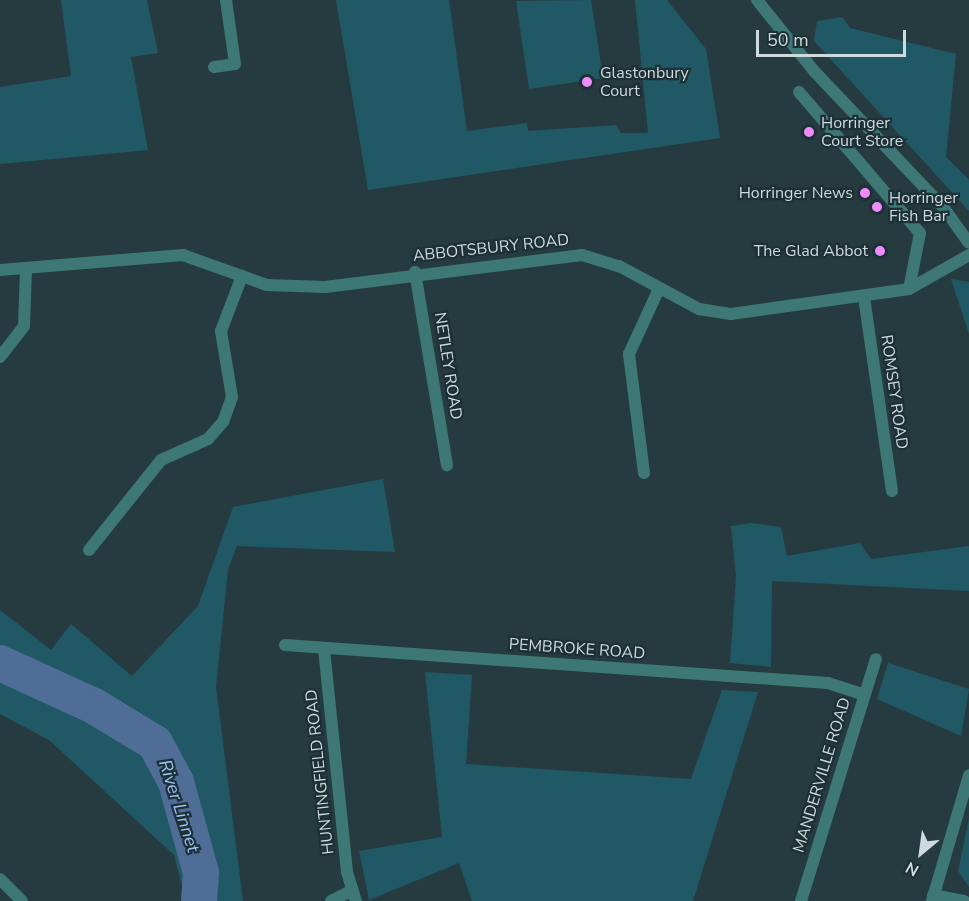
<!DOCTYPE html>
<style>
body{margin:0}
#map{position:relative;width:969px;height:901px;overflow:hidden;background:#263b40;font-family:"Nunito Sans",sans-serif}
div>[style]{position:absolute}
.green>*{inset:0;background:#205965}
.river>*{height:36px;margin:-18px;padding:0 18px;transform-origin:18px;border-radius:18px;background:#506d98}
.pedestrian>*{height:12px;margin:-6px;padding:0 6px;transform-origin:6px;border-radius:6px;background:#3d7876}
.minor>*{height:12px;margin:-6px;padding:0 6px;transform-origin:6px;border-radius:6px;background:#3d7876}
.dots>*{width:16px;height:16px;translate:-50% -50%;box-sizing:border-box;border:3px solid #1c3035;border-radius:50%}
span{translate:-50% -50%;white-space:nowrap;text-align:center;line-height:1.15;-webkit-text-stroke:4.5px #1c3035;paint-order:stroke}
.poi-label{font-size:16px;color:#cedadd}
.left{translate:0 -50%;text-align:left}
.right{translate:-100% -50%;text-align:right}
.street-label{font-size:16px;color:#cedadd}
.water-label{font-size:18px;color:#9dc1f6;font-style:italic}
.north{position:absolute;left:891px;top:823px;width:60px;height:60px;-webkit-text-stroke:4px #1c3035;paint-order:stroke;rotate:209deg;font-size:16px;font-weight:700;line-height:24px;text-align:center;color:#cedadd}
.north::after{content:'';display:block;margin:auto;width:21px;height:27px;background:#cedadd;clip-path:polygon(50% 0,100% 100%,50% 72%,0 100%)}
.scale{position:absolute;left:756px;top:30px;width:150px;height:27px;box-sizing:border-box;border:3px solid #cedadd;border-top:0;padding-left:8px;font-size:18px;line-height:21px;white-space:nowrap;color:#cedadd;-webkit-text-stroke:4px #1c3035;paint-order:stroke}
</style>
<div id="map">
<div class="green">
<i style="clip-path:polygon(61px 0,147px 0,158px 53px,131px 57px,148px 150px,0 164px,0 87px,71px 76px)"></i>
<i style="clip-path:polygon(336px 0,449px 0,467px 131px,527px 123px,528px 131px,616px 125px,621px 133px,648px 133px,635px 0,667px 0,706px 49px,720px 138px,368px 190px)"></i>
<i style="clip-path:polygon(591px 0,603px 78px,529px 89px,516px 1px)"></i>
<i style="clip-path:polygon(842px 17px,850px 28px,956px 54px,946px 157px,969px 180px,969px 211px,814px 41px,817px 21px)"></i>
<i style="clip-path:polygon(951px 279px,969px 282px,969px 334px)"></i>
<i style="clip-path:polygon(383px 479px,395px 552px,237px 546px,228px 569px,216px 687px,243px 901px,186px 901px,174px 855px,49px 740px,0 714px,0 610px,51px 650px,71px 624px,132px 676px,198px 606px,233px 507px)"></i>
<i style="clip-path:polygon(751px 523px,781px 527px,787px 556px,860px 543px,871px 559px,969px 546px,969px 591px,772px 581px,771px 667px,730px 663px,736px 577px,731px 526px)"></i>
<i style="clip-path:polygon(888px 663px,969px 689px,961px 736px,877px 699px)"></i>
<i style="clip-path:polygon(425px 672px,472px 675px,466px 764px,691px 779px,722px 690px,758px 692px,693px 901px,472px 901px,459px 863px,369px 900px,359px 851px,442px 837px)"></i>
<i style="clip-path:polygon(969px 819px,969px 887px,958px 871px)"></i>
</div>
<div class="river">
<i style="left:0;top:663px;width:103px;rotate:24.6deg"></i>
<i style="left:94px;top:706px;width:71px;rotate:31.2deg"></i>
<i style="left:155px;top:743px;width:44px;rotate:61.7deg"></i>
<i style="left:176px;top:782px;width:94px;rotate:74.6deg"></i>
<i style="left:201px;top:873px;width:28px;rotate:94deg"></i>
</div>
<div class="pedestrian">
<i style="left:799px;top:92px;width:186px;rotate:49.4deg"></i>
<i style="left:920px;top:233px;width:57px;rotate:101.1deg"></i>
</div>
<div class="minor">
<i style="left:757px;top:0;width:91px;rotate:51.2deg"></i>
<i style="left:814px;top:71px;width:187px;rotate:46.5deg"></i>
<i style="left:943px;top:207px;width:44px;rotate:54.2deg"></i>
<i style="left:214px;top:67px;width:21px;rotate:-8deg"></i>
<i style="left:235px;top:64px;width:65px;rotate:-98deg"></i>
<i style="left:0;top:270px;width:184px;rotate:-4.7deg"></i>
<i style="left:183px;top:255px;width:89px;rotate:19.7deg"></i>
<i style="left:267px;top:285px;width:58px;rotate:2deg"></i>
<i style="left:325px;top:287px;width:259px;rotate:-7.1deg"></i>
<i style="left:582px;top:255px;width:39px;rotate:17deg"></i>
<i style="left:619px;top:266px;width:91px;rotate:28.3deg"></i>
<i style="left:699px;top:309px;width:32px;rotate:9deg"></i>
<i style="left:731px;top:314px;width:180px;rotate:-8deg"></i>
<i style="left:909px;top:289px;width:69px;rotate:-29.5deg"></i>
<i style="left:415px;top:272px;width:196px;rotate:80.6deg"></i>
<i style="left:864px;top:297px;width:196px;rotate:81.8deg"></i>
<i style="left:0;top:357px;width:39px;rotate:-52deg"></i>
<i style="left:24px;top:326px;width:58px;rotate:-88deg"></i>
<i style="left:644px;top:473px;width:120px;rotate:-97.2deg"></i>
<i style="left:629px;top:354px;width:69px;rotate:-65.3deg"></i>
<i style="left:89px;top:550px;width:115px;rotate:-51.3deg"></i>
<i style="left:161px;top:460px;width:51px;rotate:-24.1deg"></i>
<i style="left:208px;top:439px;width:23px;rotate:-49deg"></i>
<i style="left:223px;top:422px;width:27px;rotate:-70deg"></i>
<i style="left:232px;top:397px;width:67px;rotate:-99.5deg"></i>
<i style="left:221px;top:331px;width:59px;rotate:-69.1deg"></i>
<i style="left:285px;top:645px;width:544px;rotate:4deg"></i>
<i style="left:828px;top:683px;width:38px;rotate:18deg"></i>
<i style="left:324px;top:649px;width:224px;rotate:84.1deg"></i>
<i style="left:347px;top:872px;width:30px;rotate:73deg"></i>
<i style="left:0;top:879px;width:31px;rotate:45deg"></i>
<i style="left:933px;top:895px;width:32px;rotate:11deg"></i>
<i style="left:331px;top:901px;width:22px;rotate:-27deg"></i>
<i style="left:801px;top:901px;width:253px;rotate:-72.8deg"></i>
<i style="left:932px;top:901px;width:131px;rotate:-73.6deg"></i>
</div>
<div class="dots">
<i style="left:587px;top:82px;background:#ed8cfa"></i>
<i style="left:809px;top:132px;background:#ed8cfa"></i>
<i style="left:865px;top:193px;background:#ed8cfa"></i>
<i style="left:877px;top:207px;background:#ed8cfa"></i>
<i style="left:880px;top:251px;background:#ed8cfa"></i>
</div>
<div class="poi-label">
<span class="left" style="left:600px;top:82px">Glastonbury<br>Court</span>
<span class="left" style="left:821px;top:132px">Horringer<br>Court Store</span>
<span class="right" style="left:853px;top:193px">Horringer News</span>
<span class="left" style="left:889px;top:207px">Horringer<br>Fish Bar</span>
<span class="right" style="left:868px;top:251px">The Glad Abbot</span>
</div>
<div class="street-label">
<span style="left:491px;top:248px;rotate:-6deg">ABBOTSBURY ROAD</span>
<span style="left:448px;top:366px;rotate:81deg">NETLEY ROAD</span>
<span style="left:894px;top:392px;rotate:82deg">ROMSEY ROAD</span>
<span style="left:577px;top:649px;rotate:4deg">PEMBROKE ROAD</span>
<span style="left:320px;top:772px;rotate:-96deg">HUNTINGFIELD ROAD</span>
<span style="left:822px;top:775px;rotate:-73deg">MANDERVILLE ROAD</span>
</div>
<div class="water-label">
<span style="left:179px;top:806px;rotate:72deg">River Linnet</span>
</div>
<div class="north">N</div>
<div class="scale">50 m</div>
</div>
